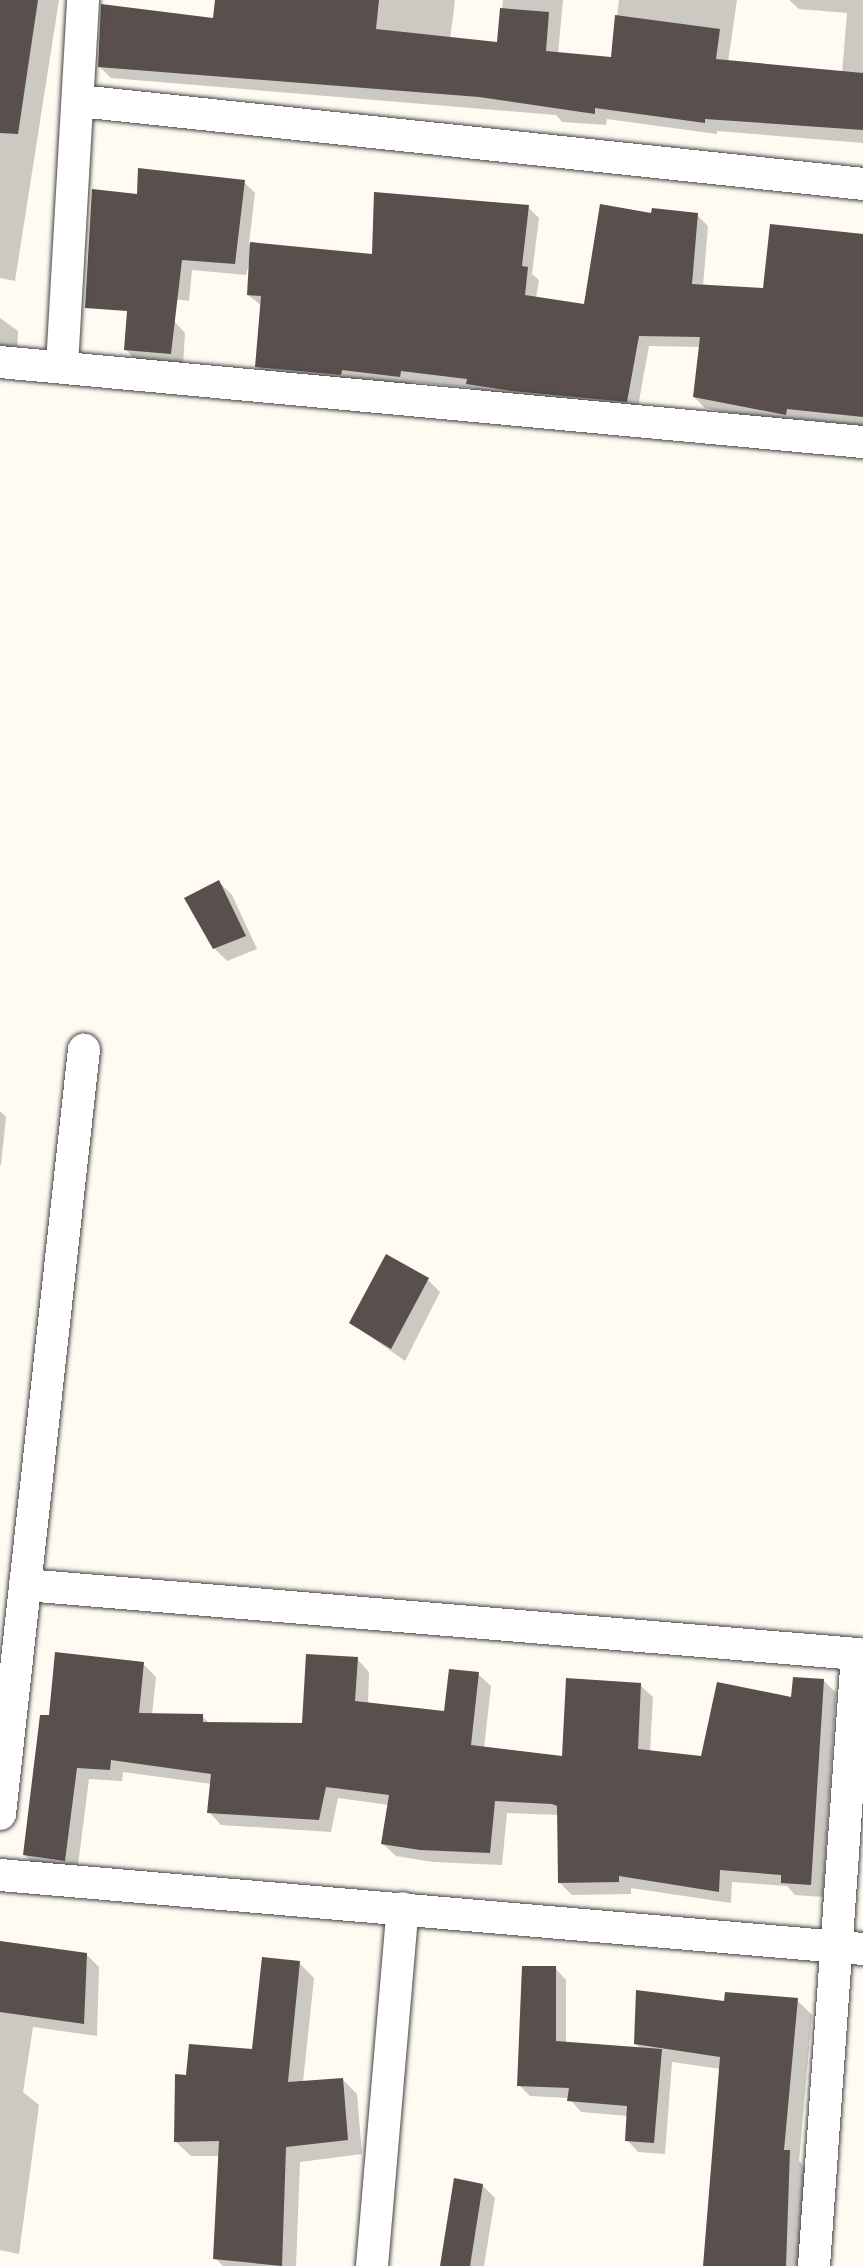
<!DOCTYPE html>
<style>
body{margin:0}
#map{position:relative;width:863px;height:2266px;overflow:hidden;background:#fffbf3;font-family:"Libre Baskerville",serif}
div>[style]{position:absolute}
.shadow>*{inset:0;background:#0003}
.building>*{inset:0;background:#594f4c}
.roads{filter:drop-shadow(0 0 2px #434343) drop-shadow(0 0 2px #434343)}
.minor>*{height:32px;margin:-16px;padding:0 16px;transform-origin:16px;border-radius:16px;background:#fff}
span{translate:-50% -50%;white-space:nowrap;text-align:center;line-height:1.15;-webkit-text-stroke:7px #fff;paint-order:stroke}
</style>
<div id="map">
<div class="shadow">
<i style="clip-path:polygon(0 0,59px 0,15px 281px,0 278px)"></i>
<i style="clip-path:polygon(217px 0,455px 0,450px 40px,499px 44px,503px 0,563px 0,558px 54px,612px 59px,619px 0,737px 0,728px 62px,842px 73px,847px 13px,799px 9px,789px 0,863px 0,863px 143px,717px 131px,717px 134px,607px 119px,606px 125px,562px 122px,556px 115px,111px 78px,99px 66px,214px 19px)"></i>
<i style="clip-path:polygon(244px 182px,255px 193px,249px 244px,374px 256px,528px 207px,539px 218px,532px 274px,539px 280px,536px 298px,585px 306px,653px 215px,697px 215px,708px 226px,703px 286px,765px 290px,863px 237px,863px 426px,797px 419px,797px 425px,705px 408px,694px 397px,701px 347px,649px 346px,637px 412px,479px 395px,473px 388px,412px 382px,410px 387px,268px 377px,257px 367px,262px 306px,248px 295px,251px 257px,246px 275px,192px 270px,189px 301px,105px 289px,138px 196px)"></i>
<i style="clip-path:polygon(0 318px,18px 331px,17px 357px,0 363px)"></i>
<i style="clip-path:polygon(173px 320px,185px 333px,183px 366px,138px 362px,125px 349px)"></i>
<i style="clip-path:polygon(219px 882px,232px 895px,257px 949px,227px 961px,214px 948px)"></i>
<i style="clip-path:polygon(0 1111px,6px 1117px,1px 1165px,0 1165px)"></i>
<i style="clip-path:polygon(427px 1279px,440px 1292px,405px 1361px,351px 1323px)"></i>
<i style="clip-path:polygon(357px 1659px,369px 1672px,368px 1704px,446px 1712px,478px 1674px,491px 1686px,484px 1748px,564px 1758px,640px 1685px,653px 1697px,650px 1752px,703px 1758px,824px 1681px,836px 1693px,823px 1897px,795px 1895px,787px 1886px,732px 1882px,731px 1903px,631px 1888px,631px 1894px,572px 1895px,560px 1883px,559px 1815px,507px 1813px,502px 1865px,433px 1862px,396px 1856px,383px 1844px,389px 1805px,338px 1798px,331px 1832px,221px 1825px,209px 1812px,212px 1784px,123px 1772px,122px 1781px,89px 1779px,77px 1873px,37px 1867px,25px 1855px,51px 1717px,143px 1664px,156px 1677px,152px 1715px,202px 1716px,210px 1724px,304px 1725px)"></i>
<i style="clip-path:polygon(0 1943px,86px 1954px,99px 1967px,97px 2036px,33px 2027px,23px 2092px,39px 2105px,19px 2254px,0 2250px)"></i>
<i style="clip-path:polygon(299px 1963px,314px 1978px,303px 2082px,342px 2079px,357px 2094px,362px 2154px,300px 2162px,296px 2266px,223px 2266px,215px 2258px,220px 2156px,191px 2156px,176px 2142px,188px 2077px,254px 2051px)"></i>
<i style="clip-path:polygon(555px 1968px,566px 1980px,566px 2043px,641px 2049px,636px 2044px,726px 2003px,797px 2000px,812px 2015px,799px 2161px,805px 2168px,801px 2266px,705px 2266px,721px 2069px,672px 2062px,665px 2154px,638px 2152px,627px 2140px,628px 2116px,581px 2112px,569px 2098px,530px 2096px,519px 2085px)"></i>
<i style="clip-path:polygon(482px 2185px,495px 2198px,484px 2266px,442px 2266px)"></i>
</div>
<div class="building">
<i style="clip-path:polygon(0 0,38px 0,18px 134px,0 133px)"></i>
<i style="clip-path:polygon(215px 0,379px 0,376px 29px,497px 42px,500px 8px,549px 12px,546px 51px,611px 57px,615px 15px,720px 29px,716px 59px,863px 73px,863px 130px,705px 119px,705px 123px,595px 108px,595px 114px,479px 97px,98px 67px,101px 4px,213px 18px)"></i>
<i style="clip-path:polygon(138px 168px,245px 180px,235px 264px,182px 260px,171px 354px,124px 350px,127px 311px,85px 308px,92px 189px,137px 194px)"></i>
<i style="clip-path:polygon(374px 192px,529px 205px,522px 266px,528px 267px,525px 295px,584px 304px,600px 204px,651px 213px,652px 208px,698px 213px,692px 284px,763px 288px,770px 224px,863px 234px,863px 417px,787px 409px,786px 415px,693px 397px,700px 337px,639px 336px,627px 402px,512px 391px,466px 384px,467px 379px,401px 371px,400px 377px,342px 370px,341px 375px,255px 367px,261px 296px,247px 295px,250px 242px,372px 254px)"></i>
<i style="clip-path:polygon(219px 880px,246px 936px,213px 949px,184px 898px)"></i>
<i style="clip-path:polygon(386px 1254px,429px 1278px,391px 1349px,349px 1323px)"></i>
<i style="clip-path:polygon(55px 1652px,144px 1662px,139px 1713px,203px 1714px,203px 1722px,302px 1723px,306px 1654px,358px 1657px,355px 1701px,444px 1711px,449px 1669px,479px 1672px,471px 1745px,562px 1756px,566px 1678px,641px 1683px,638px 1749px,701px 1756px,717px 1682px,791px 1697px,793px 1677px,824px 1679px,811px 1885px,781px 1883px,781px 1875px,720px 1870px,719px 1892px,619px 1876px,619px 1882px,558px 1883px,557px 1806px,552px 1804px,495px 1801px,490px 1853px,420px 1850px,381px 1844px,389px 1795px,326px 1787px,319px 1820px,207px 1813px,211px 1774px,111px 1760px,110px 1770px,77px 1768px,65px 1861px,23px 1855px,40px 1715px,49px 1715px)"></i>
<i style="clip-path:polygon(0 1941px,87px 1953px,84px 2024px,0 2012px)"></i>
<i style="clip-path:polygon(262px 1957px,300px 1961px,288px 2082px,343px 2078px,348px 2140px,286px 2147px,282px 2266px,213px 2259px,219px 2141px,174px 2142px,175px 2074px,186px 2075px,189px 2044px,252px 2049px)"></i>
<i style="clip-path:polygon(522px 1966px,556px 1966px,556px 2041px,662px 2049px,654px 2143px,625px 2141px,627px 2106px,567px 2101px,569px 2088px,517px 2086px)"></i>
<i style="clip-path:polygon(636px 1990px,724px 2001px,725px 1992px,798px 1998px,784px 2150px,790px 2150px,786px 2266px,703px 2266px,720px 2057px,634px 2044px)"></i>
<i style="clip-path:polygon(454px 2178px,483px 2184px,470px 2266px,440px 2266px)"></i>
</div>
<div class="roads">
<div class="minor">
<i style="left:79px;top:101px;width:788px;rotate:6.04deg"></i>
<i style="left:0;top:362px;width:867px;rotate:5.3deg"></i>
<i style="left:62px;top:366px;width:367px;rotate:-86.7deg"></i>
<i style="left:25px;top:1585px;width:835px;rotate:4.74deg"></i>
<i style="left:857px;top:1654px;width:614px;rotate:94.02deg"></i>
<i style="left:0;top:1814px;width:769px;rotate:-83.73deg"></i>
<i style="left:0;top:1875px;width:866px;rotate:4.9deg"></i>
<i style="left:372px;top:2266px;width:359px;rotate:-85.1deg"></i>
</div>
</div>
</div>
